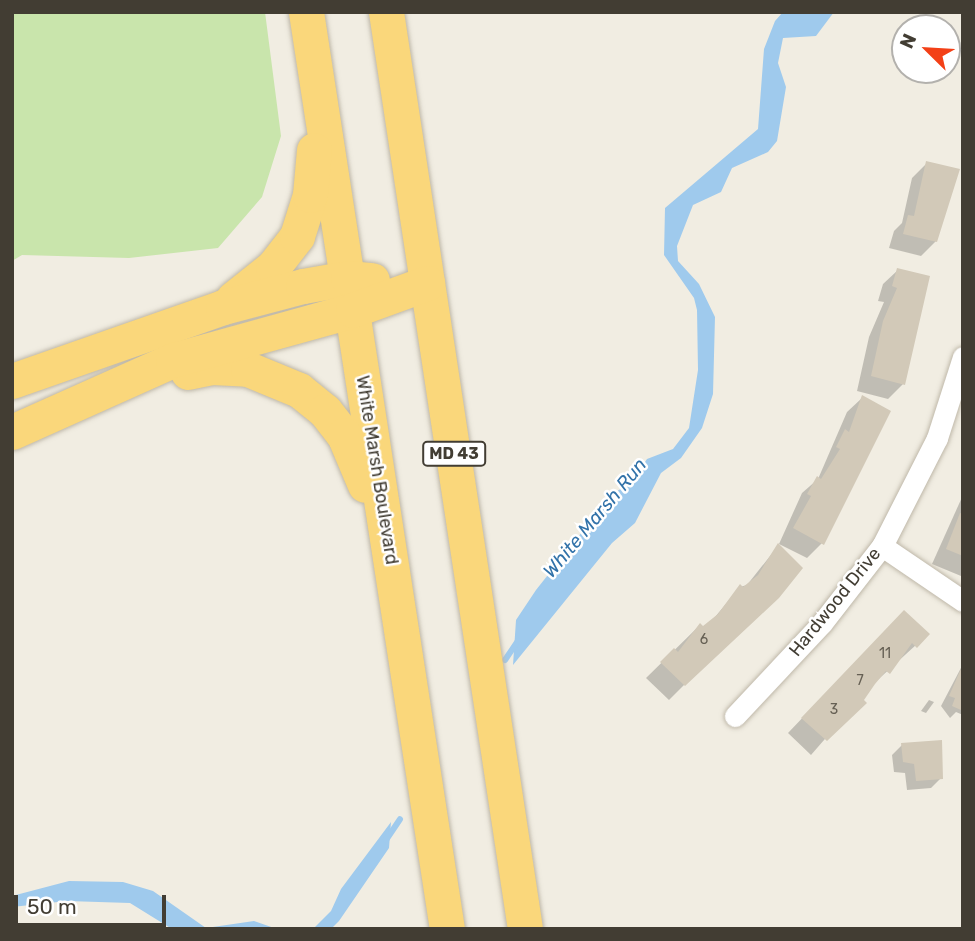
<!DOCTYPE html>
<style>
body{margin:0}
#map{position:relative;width:975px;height:941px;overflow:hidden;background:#f1ede2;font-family:Rubik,sans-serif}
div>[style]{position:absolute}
.green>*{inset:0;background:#c9e5ac}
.water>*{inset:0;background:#9fcaed}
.shadow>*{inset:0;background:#0003}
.stream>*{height:6px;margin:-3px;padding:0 3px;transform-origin:3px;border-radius:3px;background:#9fcaed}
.building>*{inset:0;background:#d2c9b8}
.roads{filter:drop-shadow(0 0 2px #bfb8a9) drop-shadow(0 0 2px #bfb8a9)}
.minor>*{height:21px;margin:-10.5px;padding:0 10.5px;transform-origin:10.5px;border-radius:10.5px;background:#fff}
.trunk>*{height:35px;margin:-17.5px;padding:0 17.5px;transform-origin:17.5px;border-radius:17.5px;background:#fad77b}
span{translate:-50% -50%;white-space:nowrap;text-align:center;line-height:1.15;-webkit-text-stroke:5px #fff;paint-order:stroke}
.number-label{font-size:14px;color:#666054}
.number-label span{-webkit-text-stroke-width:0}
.shield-label span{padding:2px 5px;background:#fff;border:2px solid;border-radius:5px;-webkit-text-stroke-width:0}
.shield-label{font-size:16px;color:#423d33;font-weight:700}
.street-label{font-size:18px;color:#423d33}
.water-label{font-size:19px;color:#3172a9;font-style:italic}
.frame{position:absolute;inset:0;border:14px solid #423d33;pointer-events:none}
.north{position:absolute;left:891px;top:14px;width:70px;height:70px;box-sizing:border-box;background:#fff;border:2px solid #b3b1ad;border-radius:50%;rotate:294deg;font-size:19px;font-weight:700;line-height:28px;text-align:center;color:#423d33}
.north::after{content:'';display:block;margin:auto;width:24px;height:32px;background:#f34017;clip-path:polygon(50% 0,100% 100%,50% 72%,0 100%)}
.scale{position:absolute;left:14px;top:895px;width:152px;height:32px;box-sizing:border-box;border:4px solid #423d33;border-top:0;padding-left:9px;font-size:21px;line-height:24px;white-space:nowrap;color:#423d33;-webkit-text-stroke:5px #fff;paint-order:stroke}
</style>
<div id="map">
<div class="green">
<i style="clip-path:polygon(12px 12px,265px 12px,281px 136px,262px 197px,218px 248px,129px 258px,22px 255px,12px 261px)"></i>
</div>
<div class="water">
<i style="clip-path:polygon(783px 12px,834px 12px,816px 36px,783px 38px,778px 63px,786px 87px,777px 141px,768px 152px,732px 168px,721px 192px,693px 205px,677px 246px,678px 261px,699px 284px,715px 317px,713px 394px,702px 428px,681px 458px,661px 473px,635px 523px,612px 543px,513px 665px,516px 620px,536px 590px,612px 494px,631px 483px,647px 459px,673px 449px,689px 428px,698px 370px,697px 310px,694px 298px,664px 255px,665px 208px,758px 129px,764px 49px,775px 21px)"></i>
<i style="clip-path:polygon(391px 822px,389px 848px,339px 921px,331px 929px,313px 929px,331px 911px,341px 889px)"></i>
<i style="clip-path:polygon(69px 881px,123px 882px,153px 891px,206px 928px,254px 921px,277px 929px,172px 929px,130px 903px,67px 901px,12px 907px,12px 896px)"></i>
</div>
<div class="shadow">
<i style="clip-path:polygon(927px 163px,936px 241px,921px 256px,889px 248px,894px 231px,902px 223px,912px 178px)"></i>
<i style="clip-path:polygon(898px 270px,903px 384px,888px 399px,857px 391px,869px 337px,884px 302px,878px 301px,883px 284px)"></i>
<i style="clip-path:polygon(862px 398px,822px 543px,807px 558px,779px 544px,802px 493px,818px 479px,847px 412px)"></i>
<i style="clip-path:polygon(963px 495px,963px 574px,961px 576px,932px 564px)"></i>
<i style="clip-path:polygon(778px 546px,801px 568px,669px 700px,646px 678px,700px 625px,703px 628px,710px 623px,740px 587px,747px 585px)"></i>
<i style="clip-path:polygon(889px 627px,928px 634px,871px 686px,811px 755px,788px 733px)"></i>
<i style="clip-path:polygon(963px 664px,963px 715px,956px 712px,950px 718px,941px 706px)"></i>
<i style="clip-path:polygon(929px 700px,934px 702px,926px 713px,921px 711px)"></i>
<i style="clip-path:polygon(902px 745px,941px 778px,931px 788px,907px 790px,905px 773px,894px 772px,892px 755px)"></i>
</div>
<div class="stream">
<i style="left:505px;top:660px;width:23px;rotate:-56deg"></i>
<i style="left:386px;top:840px;width:25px;rotate:-56deg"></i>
</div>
<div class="building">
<i style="clip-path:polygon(926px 161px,960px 169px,937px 242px,903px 234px,908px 215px,914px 216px)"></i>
<i style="clip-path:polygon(897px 268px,930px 276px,905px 385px,871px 376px,883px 321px,897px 288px,892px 286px)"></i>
<i style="clip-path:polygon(862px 395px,891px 411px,824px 545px,793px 528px,811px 496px,807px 494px,817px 476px,821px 479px,840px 449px,836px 447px,845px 429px,849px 432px)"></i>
<i style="clip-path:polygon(960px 513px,963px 514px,963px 556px,946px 549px)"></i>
<i style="clip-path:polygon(778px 543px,803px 568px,779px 598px,685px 686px,660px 662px,674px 648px,678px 652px,700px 623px,703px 626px,718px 614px,740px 584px,743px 587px,758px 575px)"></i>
<i style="clip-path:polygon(904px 610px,930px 634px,917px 648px,912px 643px,890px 674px,886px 671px,875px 684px,864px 700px,867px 703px,827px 741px,801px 718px)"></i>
<i style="clip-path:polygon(963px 664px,963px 705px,961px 710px,952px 706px,955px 698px,949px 696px)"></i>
<i style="clip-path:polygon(942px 740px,943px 779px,916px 781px,914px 764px,903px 762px,901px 743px)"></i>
</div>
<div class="roads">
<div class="minor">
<i style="left:882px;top:546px;width:98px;rotate:34.2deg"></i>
<i style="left:735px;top:716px;width:127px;rotate:-46.9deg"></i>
<i style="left:822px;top:623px;width:98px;rotate:-52.1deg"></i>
<i style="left:882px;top:546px;width:121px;rotate:-63deg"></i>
<i style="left:937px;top:438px;width:85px;rotate:-72.2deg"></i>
</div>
<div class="trunk">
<i style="left:306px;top:12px;width:928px;rotate:81.26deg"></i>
<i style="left:386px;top:12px;width:927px;rotate:81.38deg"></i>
<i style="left:233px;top:299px;width:51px;rotate:-38.7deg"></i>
<i style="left:273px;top:267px;width:39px;rotate:-52deg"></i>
<i style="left:297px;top:236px;width:43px;rotate:-72.4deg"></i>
<i style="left:310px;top:195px;width:45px;rotate:-84.9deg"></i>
<i style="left:188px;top:372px;width:25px;rotate:-12deg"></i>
<i style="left:212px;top:367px;width:36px;rotate:3deg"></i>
<i style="left:248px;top:369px;width:55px;rotate:22.4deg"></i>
<i style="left:299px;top:390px;width:33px;rotate:39deg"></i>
<i style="left:325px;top:411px;width:31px;rotate:52deg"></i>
<i style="left:344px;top:435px;width:54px;rotate:67.2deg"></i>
<i style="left:12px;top:381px;width:224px;rotate:-19.3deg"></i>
<i style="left:223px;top:307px;width:83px;rotate:-14.7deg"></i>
<i style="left:303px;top:286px;width:46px;rotate:-10.1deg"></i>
<i style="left:348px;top:278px;width:24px;rotate:5deg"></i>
<i style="left:12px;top:432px;width:176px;rotate:-24.1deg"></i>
<i style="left:173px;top:360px;width:187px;rotate:-15.5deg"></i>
<i style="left:353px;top:310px;width:79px;rotate:-20deg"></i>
</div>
</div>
<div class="number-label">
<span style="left:704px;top:640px">6</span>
<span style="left:885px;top:654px">11</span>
<span style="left:860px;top:681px">7</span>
<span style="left:834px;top:710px">3</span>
</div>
<div class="shield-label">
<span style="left:454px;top:454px">MD 43</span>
</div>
<div class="street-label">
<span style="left:377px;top:470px;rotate:81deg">White Marsh Boulevard</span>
<span style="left:835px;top:602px;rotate:-51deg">Hardwood Drive</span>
</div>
<div class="water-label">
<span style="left:595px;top:518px;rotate:-50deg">White Marsh Run</span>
</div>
<div class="frame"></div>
<div class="north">N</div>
<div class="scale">50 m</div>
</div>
